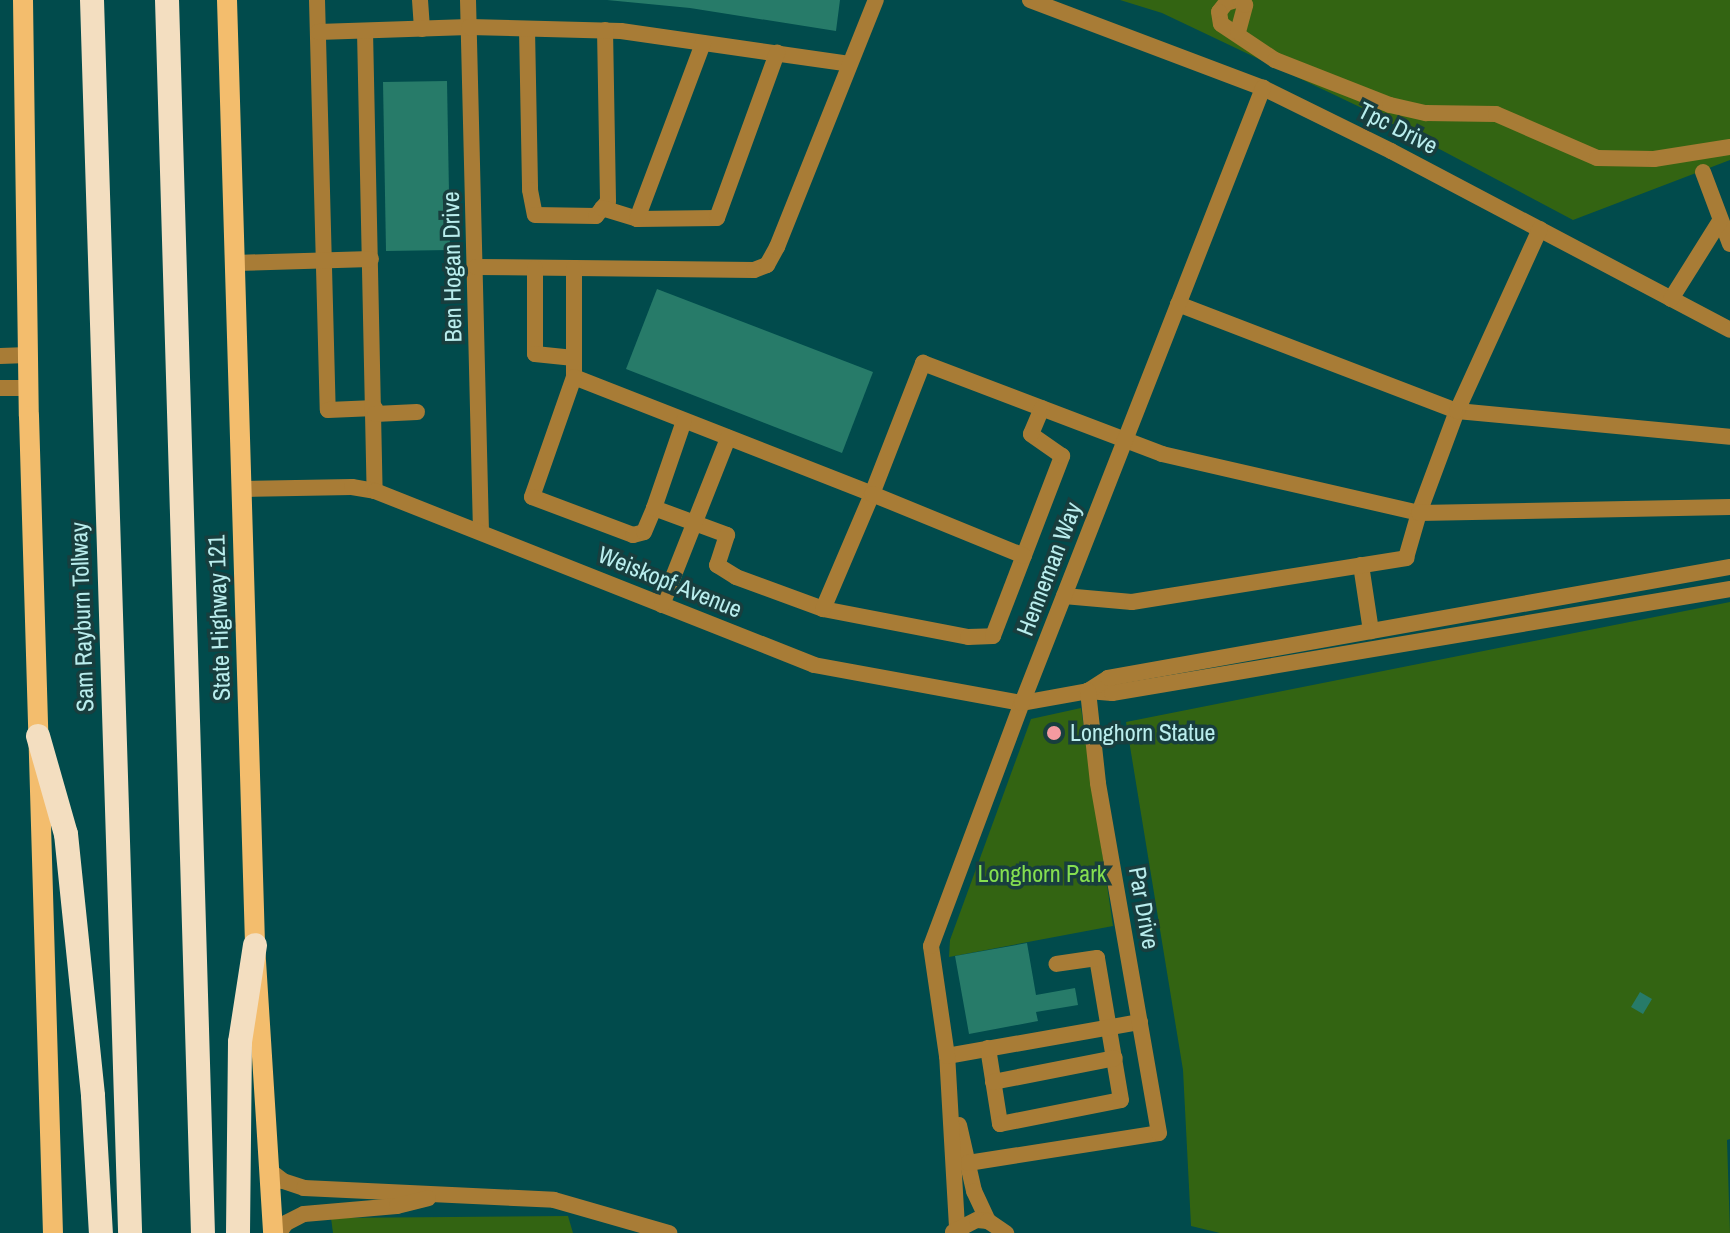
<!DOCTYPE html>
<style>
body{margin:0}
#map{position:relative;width:1730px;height:1233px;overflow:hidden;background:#014b4c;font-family:"Archivo Narrow",sans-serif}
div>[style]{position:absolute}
.green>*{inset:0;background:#336412}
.building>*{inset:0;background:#277b69}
.minor>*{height:16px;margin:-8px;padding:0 8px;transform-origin:8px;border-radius:8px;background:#a87c36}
.major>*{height:20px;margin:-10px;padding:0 10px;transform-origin:10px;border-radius:10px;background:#f3bd6d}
.highway>*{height:24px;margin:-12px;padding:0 12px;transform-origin:12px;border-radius:12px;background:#f3dec0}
.dots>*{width:22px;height:22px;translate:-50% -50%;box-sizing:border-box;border:4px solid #183e3e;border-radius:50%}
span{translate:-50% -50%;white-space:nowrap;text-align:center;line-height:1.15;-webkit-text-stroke:7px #183e3e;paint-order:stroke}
.street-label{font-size:24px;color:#b9eded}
.poi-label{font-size:24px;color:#b9eded}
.left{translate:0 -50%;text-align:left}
.park-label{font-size:24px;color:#85df50}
</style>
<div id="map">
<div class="green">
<i style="clip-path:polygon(1120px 0,1730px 0,1730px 160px,1573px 220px,1364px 109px,1162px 13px)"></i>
<i style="clip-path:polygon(1730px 602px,1730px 1139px,1727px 1140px,1730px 1233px,1220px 1233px,1191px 1226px,1183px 1070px,1126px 722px)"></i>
<i style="clip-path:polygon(1081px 708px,1113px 926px,949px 957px,950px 940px,1031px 719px)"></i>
<i style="clip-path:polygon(568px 1216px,573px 1233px,333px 1233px,331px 1218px)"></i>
</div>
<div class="building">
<i style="clip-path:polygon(607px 0,840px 0,836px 31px,690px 8px)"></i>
<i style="clip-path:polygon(447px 81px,450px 250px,386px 251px,383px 82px)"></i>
<i style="clip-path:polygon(657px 289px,873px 372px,842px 453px,626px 369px)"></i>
<i style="clip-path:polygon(1027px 943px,1036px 995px,1075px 988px,1078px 1005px,1036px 1012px,1038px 1021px,969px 1034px,955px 956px)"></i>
<i style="clip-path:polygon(1640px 992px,1652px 999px,1643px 1014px,1631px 1007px)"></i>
</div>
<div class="minor">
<i style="left:317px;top:0;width:410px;rotate:88.5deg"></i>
<i style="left:328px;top:410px;width:47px;rotate:-2.4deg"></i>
<i style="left:420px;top:0;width:29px;rotate:86deg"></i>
<i style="left:468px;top:0;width:532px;rotate:88.6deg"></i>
<i style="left:1030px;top:0;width:249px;rotate:20.7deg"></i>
<i style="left:1263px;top:88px;width:143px;rotate:26.2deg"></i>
<i style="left:1391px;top:151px;width:383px;rotate:27.8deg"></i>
<i style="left:1236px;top:0;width:10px;rotate:163deg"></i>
<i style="left:1226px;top:3px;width:11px;rotate:128deg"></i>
<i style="left:1219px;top:12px;width:12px;rotate:81deg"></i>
<i style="left:1221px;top:24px;width:65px;rotate:33.7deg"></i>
<i style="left:1275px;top:60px;width:123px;rotate:21.4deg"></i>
<i style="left:1390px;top:105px;width:37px;rotate:13deg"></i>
<i style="left:1426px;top:113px;width:70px;rotate:0.8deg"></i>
<i style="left:1496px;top:114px;width:110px;rotate:23.5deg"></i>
<i style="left:1597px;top:158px;width:57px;rotate:1deg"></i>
<i style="left:1654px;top:159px;width:77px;rotate:-9deg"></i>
<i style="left:527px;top:29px;width:161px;rotate:88.9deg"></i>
<i style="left:530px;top:190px;width:25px;rotate:79deg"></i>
<i style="left:535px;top:215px;width:61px;rotate:0.9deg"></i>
<i style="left:596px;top:216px;width:19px;rotate:-51deg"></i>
<i style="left:608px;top:201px;width:171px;rotate:-91deg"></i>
<i style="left:365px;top:31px;width:460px;rotate:88.8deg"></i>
<i style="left:318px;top:32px;width:151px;rotate:-1.9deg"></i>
<i style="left:469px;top:27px;width:152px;rotate:1.5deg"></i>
<i style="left:621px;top:31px;width:231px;rotate:8.2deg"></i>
<i style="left:1238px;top:32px;width:28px;rotate:-75deg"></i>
<i style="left:1245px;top:5px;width:7px;rotate:-135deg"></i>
<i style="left:1703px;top:172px;width:77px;rotate:69.4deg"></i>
<i style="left:602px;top:208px;width:37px;rotate:17deg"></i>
<i style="left:637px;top:219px;width:80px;rotate:-0.7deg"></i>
<i style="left:717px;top:218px;width:176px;rotate:-70deg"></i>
<i style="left:637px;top:219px;width:188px;rotate:-69.4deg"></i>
<i style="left:235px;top:263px;width:136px;rotate:-1.7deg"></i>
<i style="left:476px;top:267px;width:278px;rotate:0.6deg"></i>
<i style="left:754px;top:270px;width:14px;rotate:-21deg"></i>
<i style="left:767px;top:265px;width:21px;rotate:-61deg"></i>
<i style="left:777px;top:247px;width:266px;rotate:-68.2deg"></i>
<i style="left:535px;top:268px;width:86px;rotate:90deg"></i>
<i style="left:535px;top:354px;width:39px;rotate:6deg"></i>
<i style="left:574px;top:268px;width:109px;rotate:90deg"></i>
<i style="left:574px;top:377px;width:320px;rotate:21.4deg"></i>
<i style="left:872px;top:494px;width:141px;rotate:-68.7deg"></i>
<i style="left:923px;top:363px;width:256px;rotate:20.8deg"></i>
<i style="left:1162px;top:454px;width:264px;rotate:12.9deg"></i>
<i style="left:1419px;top:513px;width:109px;rotate:-69.6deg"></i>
<i style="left:1457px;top:411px;width:274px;rotate:5.4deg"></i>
<i style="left:1671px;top:299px;width:92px;rotate:-57.9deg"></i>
<i style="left:1178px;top:304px;width:299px;rotate:21deg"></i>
<i style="left:1457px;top:411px;width:200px;rotate:-65.5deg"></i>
<i style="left:0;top:356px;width:28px;rotate:-2deg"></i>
<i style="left:574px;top:377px;width:127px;rotate:109.3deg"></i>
<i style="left:532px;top:497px;width:108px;rotate:20.6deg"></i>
<i style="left:633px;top:535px;width:11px;rotate:-15deg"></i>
<i style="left:644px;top:532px;width:26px;rotate:-67deg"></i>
<i style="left:654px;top:508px;width:78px;rotate:20.3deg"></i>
<i style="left:727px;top:535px;width:32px;rotate:108deg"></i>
<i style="left:717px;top:565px;width:22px;rotate:32deg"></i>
<i style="left:736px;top:577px;width:93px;rotate:20.2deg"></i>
<i style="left:823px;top:609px;width:148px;rotate:10.9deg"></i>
<i style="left:968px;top:637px;width:25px;rotate:-2deg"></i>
<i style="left:993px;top:636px;width:193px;rotate:-69deg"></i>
<i style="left:1062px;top:456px;width:38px;rotate:-145deg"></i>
<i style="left:1031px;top:434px;width:28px;rotate:-67deg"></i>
<i style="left:0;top:388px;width:28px"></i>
<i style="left:375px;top:414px;width:42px;rotate:-2.7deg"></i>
<i style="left:241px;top:489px;width:111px;rotate:-1deg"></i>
<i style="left:352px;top:487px;width:23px;rotate:10deg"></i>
<i style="left:375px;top:491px;width:472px;rotate:21.6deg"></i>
<i style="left:814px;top:665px;width:211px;rotate:10.4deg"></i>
<i style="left:1022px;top:703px;width:67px;rotate:-10.3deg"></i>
<i style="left:1088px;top:691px;width:24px;rotate:5deg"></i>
<i style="left:1112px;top:693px;width:627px;rotate:-9.55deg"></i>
<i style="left:654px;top:508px;width:92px;rotate:-71deg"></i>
<i style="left:1361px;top:565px;width:67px;rotate:81.4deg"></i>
<i style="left:1064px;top:596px;width:68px;rotate:5deg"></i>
<i style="left:1132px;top:602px;width:278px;rotate:-9.1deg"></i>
<i style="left:1406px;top:558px;width:47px;rotate:-73.9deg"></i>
<i style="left:1419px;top:513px;width:311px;rotate:-1.1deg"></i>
<i style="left:662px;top:605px;width:180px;rotate:-68.4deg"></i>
<i style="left:823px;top:609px;width:125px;rotate:-66.9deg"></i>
<i style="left:872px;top:494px;width:164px;rotate:22.2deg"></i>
<i style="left:1088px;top:691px;width:24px;rotate:-33deg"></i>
<i style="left:1108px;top:678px;width:632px;rotate:-10.12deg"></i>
<i style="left:988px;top:1048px;width:77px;rotate:81deg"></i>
<i style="left:1000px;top:1124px;width:123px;rotate:-11.2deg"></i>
<i style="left:1121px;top:1100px;width:144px;rotate:-99.6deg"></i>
<i style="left:1097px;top:958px;width:41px;rotate:171.7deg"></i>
<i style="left:947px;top:1056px;width:196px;rotate:-10deg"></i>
<i style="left:993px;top:1082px;width:124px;rotate:-11.1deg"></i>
<i style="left:959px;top:1125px;width:68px;rotate:77.2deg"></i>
<i style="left:974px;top:1191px;width:33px;rotate:65deg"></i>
<i style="left:968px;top:1163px;width:193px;rotate:-8.9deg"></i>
<i style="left:1159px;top:1133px;width:355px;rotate:-99.9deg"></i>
<i style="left:1098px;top:783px;width:93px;rotate:-96.2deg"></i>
<i style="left:269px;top:1170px;width:18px;rotate:38deg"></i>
<i style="left:283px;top:1181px;width:22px;rotate:18deg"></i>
<i style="left:304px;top:1188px;width:250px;rotate:2.7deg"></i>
<i style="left:554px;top:1200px;width:120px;rotate:16deg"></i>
<i style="left:957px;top:1227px;width:171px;rotate:-93.3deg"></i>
<i style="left:947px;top:1056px;width:111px;rotate:-98.3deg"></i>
<i style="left:931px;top:946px;width:259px;rotate:-69.5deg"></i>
<i style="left:1022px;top:703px;width:661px;rotate:-68.6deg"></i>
<i style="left:953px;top:1232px;width:27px;rotate:-27deg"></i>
<i style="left:977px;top:1220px;width:11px;rotate:5deg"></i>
<i style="left:988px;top:1221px;width:22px;rotate:34deg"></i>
<i style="left:279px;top:1233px;width:12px;rotate:-55deg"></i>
<i style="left:286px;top:1223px;width:20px;rotate:-27deg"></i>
<i style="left:304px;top:1214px;width:93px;rotate:-4.9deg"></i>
<i style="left:397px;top:1206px;width:32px;rotate:-14deg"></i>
</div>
<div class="major">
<i style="left:23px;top:0;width:416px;rotate:89.2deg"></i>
<i style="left:29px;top:416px;width:817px;rotate:88.32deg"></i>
<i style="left:227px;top:0;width:945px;rotate:88.3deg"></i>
<i style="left:255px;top:945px;width:289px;rotate:86.4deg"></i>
</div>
<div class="highway">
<i style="left:92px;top:0;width:1234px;rotate:88.23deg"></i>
<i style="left:167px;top:0;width:1234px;rotate:88.33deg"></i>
<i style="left:38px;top:736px;width:102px;rotate:74.1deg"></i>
<i style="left:66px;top:834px;width:263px;rotate:84.1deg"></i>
<i style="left:93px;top:1096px;width:137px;rotate:86.7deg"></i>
<i style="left:238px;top:1233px;width:191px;rotate:-89.4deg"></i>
<i style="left:240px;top:1042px;width:98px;rotate:-81.2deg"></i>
</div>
<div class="dots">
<i style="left:1054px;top:733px;background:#f49aa0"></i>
</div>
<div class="street-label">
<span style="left:1398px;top:128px;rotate:27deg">Tpc Drive</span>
<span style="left:452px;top:267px;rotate:-91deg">Ben Hogan Drive</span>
<span style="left:1049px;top:569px;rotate:-69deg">Henneman Way</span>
<span style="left:670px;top:582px;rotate:22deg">Weiskopf Avenue</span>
<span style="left:82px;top:617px;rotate:-92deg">Sam Rayburn Tollway</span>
<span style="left:219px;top:618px;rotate:-92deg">State Highway 121</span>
<span style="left:1144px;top:908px;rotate:80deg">Par Drive</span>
</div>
<div class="poi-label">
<span class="left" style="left:1070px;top:733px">Longhorn Statue</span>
</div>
<div class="park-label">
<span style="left:1042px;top:874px">Longhorn Park</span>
</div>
</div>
